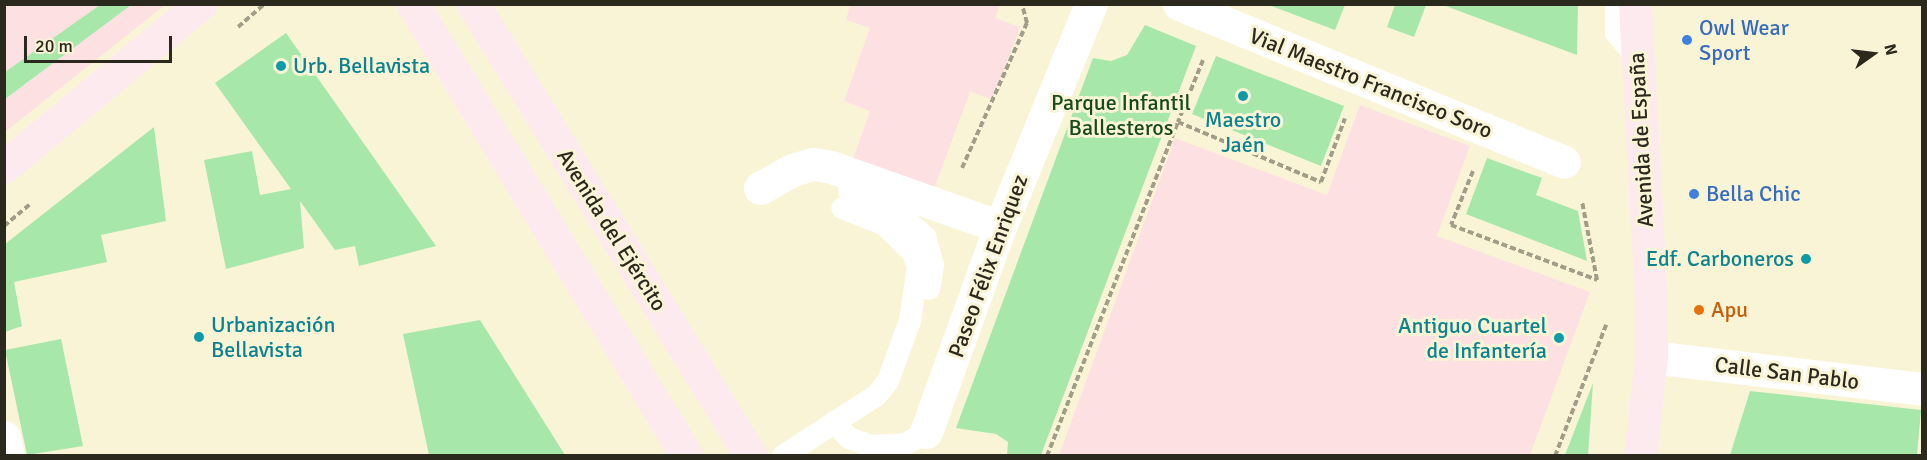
<!DOCTYPE html>
<meta charset="utf-8">
<style>
body{margin:0}
#map{position:relative;width:1927px;height:460px;overflow:hidden;background:#faf4d7;font-family:Signika,sans-serif}
div>[style]{position:absolute}
.education>*{inset:0;background:#fde1e2}
.green>*{inset:0;background:#a7e7a9}
.path>*{height:4px;margin-top:-2px;transform-origin:0;background:repeating-linear-gradient(90deg,#a29d88 0 6px,transparent 0 9px)}
.lane>*{height:22px;margin:-11px;padding:0 11px;transform-origin:11px;border-radius:11px;background:#fff}
.street>*{height:33px;margin:-16.5px;padding:0 16.5px;transform-origin:16.5px;border-radius:16.5px;background:#fff}
.secondary>*{height:33px;margin:-16.5px;padding:0 16.5px;transform-origin:16.5px;border-radius:16.5px;background:#fdeaee}
.dots>*{width:16px;height:16px;translate:-50% -50%;box-sizing:border-box;border:3px solid #faf4d7;border-radius:50%}
span{translate:-50% -50%;white-space:nowrap;text-align:center;line-height:1.15;-webkit-text-stroke:6px #faf4d7;paint-order:stroke}
.shop-label{font-size:22px;color:#366cbe}
.left{translate:0 -50%;text-align:left}
.culture-label{font-size:22px;color:#0d838f}
.right{translate:-100% -50%;text-align:right}
.street-label{font-size:22px;color:#2b281e}
.park-label{font-size:22px;color:#174a1d}
.food-label{font-size:22px;color:#c56008}
.frame{position:absolute;inset:0;border:6px solid #2b281e;pointer-events:none}
.north{position:absolute;left:1843px;top:24px;width:60px;height:60px;-webkit-text-stroke:4px #faf4d7;paint-order:stroke;rotate:76deg;font-size:16px;font-weight:700;line-height:24px;text-align:center;color:#2b281e}
.north::after{content:'';display:block;margin:auto;width:21px;height:27px;background:#2b281e;clip-path:polygon(50% 0,100% 100%,50% 72%,0 100%)}
.scale{position:absolute;left:24px;top:36px;width:148px;height:27px;box-sizing:border-box;border:3px solid #2b281e;border-top:0;padding-left:8px;font-size:18px;line-height:21px;white-space:nowrap;color:#2b281e;-webkit-text-stroke:4px #faf4d7;paint-order:stroke}
</style>
<div id="map">
<div class="education">
<i style="clip-path:polygon(5px 5px,165px 5px,5px 132px)"></i>
<i style="clip-path:polygon(850px 5px,1000px 5px,995px 18px,1020px 27px,993px 99px,970px 92px,934px 189px,853px 159px,870px 111px,844px 101px,870px 28px,846px 20px)"></i>
<i style="clip-path:polygon(1360px 105px,1470px 146px,1437px 236px,1590px 292px,1530px 455px,1059px 455px,1175px 138px,1327px 195px)"></i>
</div>
<div class="green">
<i style="clip-path:polygon(100px 5px,131px 5px,5px 99px,5px 72px)"></i>
<i style="clip-path:polygon(1269px 5px,1345px 5px,1335px 30px)"></i>
<i style="clip-path:polygon(1395px 5px,1426px 5px,1414px 37px,1387px 27px)"></i>
<i style="clip-path:polygon(1443px 5px,1578px 5px,1577px 55px)"></i>
<i style="clip-path:polygon(1145px 25px,1196px 46px,1041px 455px,1007px 455px,1008px 442px,996px 434px,956px 428px,1093px 58px,1111px 61px,1127px 55px)"></i>
<i style="clip-path:polygon(286px 33px,436px 246px,359px 266px,355px 246px,335px 250px,300px 201px,304px 248px,226px 269px,204px 160px,252px 151px,260px 195px,291px 189px,215px 83px)"></i>
<i style="clip-path:polygon(1216px 56px,1344px 106px,1321px 166px,1192px 114px)"></i>
<i style="clip-path:polygon(154px 127px,166px 221px,101px 235px,107px 262px,14px 282px,22px 326px,5px 332px,5px 244px)"></i>
<i style="clip-path:polygon(1487px 158px,1542px 178px,1536px 195px,1578px 211px,1587px 261px,1466px 214px)"></i>
<i style="clip-path:polygon(480px 320px,565px 455px,429px 455px,403px 334px)"></i>
<i style="clip-path:polygon(61px 339px,83px 446px,27px 455px,5px 350px)"></i>
<i style="clip-path:polygon(1593px 383px,1588px 455px,1565px 455px)"></i>
<i style="clip-path:polygon(1750px 391px,1921px 410px,1917px 455px,1730px 455px)"></i>
</div>
<div class="path">
<i style="left:238px;top:27px;width:35px;rotate:-41deg"></i>
<i style="left:1203px;top:60px;width:67px;rotate:112deg"></i>
<i style="left:1178px;top:122px;width:155px;rotate:22.8deg"></i>
<i style="left:1321px;top:182px;width:68px;rotate:-69.4deg"></i>
<i style="left:962px;top:168px;width:159px;rotate:-65.9deg"></i>
<i style="left:1027px;top:23px;width:20px;rotate:-105deg"></i>
<i style="left:1473px;top:171px;width:58px;rotate:112.2deg"></i>
<i style="left:1451px;top:225px;width:156px;rotate:20.6deg"></i>
<i style="left:1597px;top:280px;width:80px;rotate:-100.8deg"></i>
<i style="left:4px;top:226px;width:35px;rotate:-40deg"></i>
<i style="left:1047px;top:456px;width:359px;rotate:-68.6deg"></i>
<i style="left:1555px;top:456px;width:141px;rotate:-68.7deg"></i>
</div>
<div class="lane">
<i style="left:1616px;top:4px;width:29px;rotate:90deg"></i>
<i style="left:1616px;top:33px;width:31px;rotate:50deg"></i>
<i style="left:849px;top:190px;width:55px;rotate:25.6deg"></i>
<i style="left:899px;top:214px;width:35px;rotate:41deg"></i>
<i style="left:925px;top:237px;width:29px;rotate:74deg"></i>
<i style="left:933px;top:265px;width:24px;rotate:99deg"></i>
<i style="left:834px;top:422px;width:22px;rotate:47deg"></i>
<i style="left:849px;top:438px;width:23px;rotate:20deg"></i>
<i style="left:871px;top:446px;width:35px;rotate:-3deg"></i>
<i style="left:906px;top:444px;width:23px;rotate:-31deg"></i>
<i style="left:783px;top:456px;width:112px;rotate:-33deg"></i>
<i style="left:877px;top:395px;width:18px;rotate:-52deg"></i>
<i style="left:888px;top:381px;width:64px;rotate:-69.9deg"></i>
<i style="left:910px;top:321px;width:56px;rotate:-81.7deg"></i>
<i style="left:918px;top:266px;width:15px;rotate:-113deg"></i>
<i style="left:912px;top:252px;width:38px;rotate:-135deg"></i>
<i style="left:885px;top:225px;width:46px;rotate:-158.4deg"></i>
</div>
<div class="street">
<i style="left:1179px;top:4px;width:416px;rotate:22.3deg"></i>
<i style="left:760px;top:188px;width:37px;rotate:-29deg"></i>
<i style="left:792px;top:170px;width:22px;rotate:-16deg"></i>
<i style="left:813px;top:164px;width:18px;rotate:9deg"></i>
<i style="left:831px;top:167px;width:179px;rotate:19.5deg"></i>
<i style="left:1651px;top:357px;width:273px;rotate:6.7deg"></i>
<i style="left:926px;top:432px;width:218px;rotate:-70.2deg"></i>
<i style="left:1000px;top:227px;width:241px;rotate:-67.8deg"></i>
<i style="left:4px;top:437px;width:19px;rotate:78deg"></i>
</div>
<div class="secondary">
<i style="left:413px;top:4px;width:529px;rotate:58.78deg"></i>
<i style="left:473px;top:4px;width:531px;rotate:58.41deg"></i>
<i style="left:1635px;top:4px;width:292px;rotate:86.9deg"></i>
<i style="left:1651px;top:296px;width:61px;rotate:90deg"></i>
<i style="left:1651px;top:357px;width:100px;rotate:96.3deg"></i>
<i style="left:4px;top:167px;width:255px;rotate:-39.7deg"></i>
</div>
<div class="dots">
<i style="left:1687px;top:40px;background:#3f7fe0"></i>
<i style="left:281px;top:66px;background:#0f9aa8"></i>
<i style="left:1243px;top:96px;background:#0f9aa8"></i>
<i style="left:1694px;top:194px;background:#3f7fe0"></i>
<i style="left:1806px;top:259px;background:#0f9aa8"></i>
<i style="left:1699px;top:310px;background:#e8710a"></i>
<i style="left:199px;top:337px;background:#0f9aa8"></i>
<i style="left:1559px;top:338px;background:#0f9aa8"></i>
</div>
<div class="shop-label">
<span class="left" style="left:1699px;top:40px">Owl Wear<br>Sport</span>
<span class="left" style="left:1706px;top:194px">Bella Chic</span>
</div>
<div class="culture-label">
<span class="left" style="left:293px;top:66px">Urb. Bellavista</span>
<span style="left:1243px;top:132px">Maestro<br>Jaén</span>
<span class="right" style="left:1794px;top:259px">Edf. Carboneros</span>
<span class="left" style="left:211px;top:337px">Urbanización<br>Bellavista</span>
<span class="right" style="left:1547px;top:338px">Antiguo Cuartel<br>de Infantería</span>
</div>
<div class="street-label">
<span style="left:1371px;top:83px;rotate:22deg">Vial Maestro Francisco Soro</span>
<span style="left:1641px;top:140px;rotate:-93deg">Avenida de España</span>
<span style="left:612px;top:230px;rotate:58deg">Avenida del Ejército</span>
<span style="left:988px;top:266px;rotate:-70deg">Paseo Félix Enriquez</span>
<span style="left:1787px;top:373px;rotate:7deg">Calle San Pablo</span>
</div>
<div class="park-label">
<span style="left:1121px;top:115px">Parque Infantil<br>Ballesteros</span>
</div>
<div class="food-label">
<span class="left" style="left:1711px;top:310px">Apu</span>
</div>
<div class="frame"></div>
<div class="north">N</div>
<div class="scale">20 m</div>
</div>
